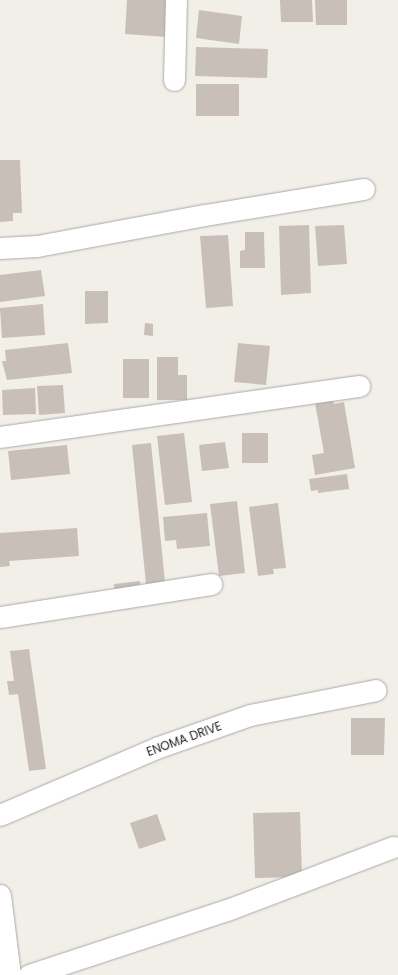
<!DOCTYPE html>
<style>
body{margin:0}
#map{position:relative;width:398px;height:975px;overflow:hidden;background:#f2efe9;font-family:Poppins,sans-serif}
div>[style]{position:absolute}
.building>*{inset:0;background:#c7bfb8}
.roads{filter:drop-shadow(0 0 1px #a9a9a9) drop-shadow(0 0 1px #a9a9a9)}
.minor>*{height:21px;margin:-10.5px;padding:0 10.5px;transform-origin:10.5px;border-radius:10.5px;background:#fff}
span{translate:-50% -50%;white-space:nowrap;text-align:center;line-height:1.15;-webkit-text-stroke:3px #fff;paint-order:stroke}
.street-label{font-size:12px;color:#222}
</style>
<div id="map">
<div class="building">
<i style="clip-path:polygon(127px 0,169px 0,167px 37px,125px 34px)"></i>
<i style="clip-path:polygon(280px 0,312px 0,313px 22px,281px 22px)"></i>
<i style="clip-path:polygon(315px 0,347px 0,347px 25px,316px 25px)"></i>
<i style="clip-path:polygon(199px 10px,242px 16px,239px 44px,196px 38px)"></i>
<i style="clip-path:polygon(196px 47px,268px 49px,267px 78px,195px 76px)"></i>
<i style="clip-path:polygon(196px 84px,239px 84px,239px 116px,196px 116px)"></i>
<i style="clip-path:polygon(0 160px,20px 160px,22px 213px,13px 213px,13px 221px,0 222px)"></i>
<i style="clip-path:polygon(309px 225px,311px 293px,281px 295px,279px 226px)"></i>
<i style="clip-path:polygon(344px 225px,347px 264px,318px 266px,315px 226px)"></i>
<i style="clip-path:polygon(245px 232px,264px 232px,265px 268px,240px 268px,240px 251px,245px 250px)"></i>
<i style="clip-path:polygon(228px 235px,233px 306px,206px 308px,200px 236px)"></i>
<i style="clip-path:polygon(41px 270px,45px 296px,0 302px,0 275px)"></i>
<i style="clip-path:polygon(85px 291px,108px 291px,108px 323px,85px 324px)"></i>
<i style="clip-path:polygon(43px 304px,45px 335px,2px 338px,0 308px)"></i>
<i style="clip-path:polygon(145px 323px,153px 324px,153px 336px,144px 335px)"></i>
<i style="clip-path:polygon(68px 343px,72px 373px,7px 380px,2px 361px,6px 361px,5px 350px)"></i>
<i style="clip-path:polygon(238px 343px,270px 346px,266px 385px,234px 382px)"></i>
<i style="clip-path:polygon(157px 357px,178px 357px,178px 375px,187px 375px,187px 400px,157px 400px)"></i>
<i style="clip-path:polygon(123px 359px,149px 359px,149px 398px,123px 398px)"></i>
<i style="clip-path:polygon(63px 385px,65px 413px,39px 415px,37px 386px)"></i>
<i style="clip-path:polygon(35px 388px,36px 414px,3px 415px,2px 390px)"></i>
<i style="clip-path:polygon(333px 400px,334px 404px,344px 402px,355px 468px,315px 475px,312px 455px,324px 453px,315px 403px)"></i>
<i style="clip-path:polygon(184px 433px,192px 502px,165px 505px,157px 436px)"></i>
<i style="clip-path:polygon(242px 433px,268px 433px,268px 463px,242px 463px)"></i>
<i style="clip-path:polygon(225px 442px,229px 468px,202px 471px,199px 445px)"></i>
<i style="clip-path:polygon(151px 443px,165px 582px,146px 584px,132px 445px)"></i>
<i style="clip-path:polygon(67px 445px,70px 474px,11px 480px,8px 451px)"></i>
<i style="clip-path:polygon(347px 474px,349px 489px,318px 493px,318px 490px,311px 491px,309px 479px)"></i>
<i style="clip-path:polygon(237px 501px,245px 573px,219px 576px,210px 504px)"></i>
<i style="clip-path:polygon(278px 503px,286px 568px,273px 569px,274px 574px,258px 576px,249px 507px)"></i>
<i style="clip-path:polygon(207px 513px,210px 546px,177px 549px,176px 540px,165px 541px,163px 517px)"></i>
<i style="clip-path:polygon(77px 528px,79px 556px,9px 561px,10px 566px,0 567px,0 533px)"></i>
<i style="clip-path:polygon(140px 581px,141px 592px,115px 595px,114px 584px)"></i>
<i style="clip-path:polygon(29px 649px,46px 769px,29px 771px,18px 694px,9px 695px,7px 681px,14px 681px,10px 651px)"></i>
<i style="clip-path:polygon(351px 718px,385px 718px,384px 755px,351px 755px)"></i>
<i style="clip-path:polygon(300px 812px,302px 877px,255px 878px,253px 813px)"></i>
<i style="clip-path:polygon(157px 814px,166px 840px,139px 849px,130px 823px)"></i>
</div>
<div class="roads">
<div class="minor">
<i style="left:174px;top:80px;width:80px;rotate:-88.6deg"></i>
<i style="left:0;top:248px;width:37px;rotate:-3deg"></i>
<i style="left:37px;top:246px;width:171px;rotate:-10.5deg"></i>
<i style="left:205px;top:215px;width:161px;rotate:-9.3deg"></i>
<i style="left:0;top:437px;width:363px;rotate:-8.1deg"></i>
<i style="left:0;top:617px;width:214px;rotate:-8.9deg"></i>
<i style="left:0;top:815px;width:170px;rotate:-23.2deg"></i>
<i style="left:156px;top:748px;width:100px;rotate:-19.3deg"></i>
<i style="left:250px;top:715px;width:128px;rotate:-11.2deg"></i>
<i style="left:0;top:895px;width:81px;rotate:82.9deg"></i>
<i style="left:29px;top:975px;width:208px;rotate:-18.2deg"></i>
<i style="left:227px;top:910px;width:178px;rotate:-20.8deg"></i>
</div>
</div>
<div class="street-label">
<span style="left:184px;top:739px;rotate:-20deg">ENOMA DRIVE</span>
</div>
</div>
